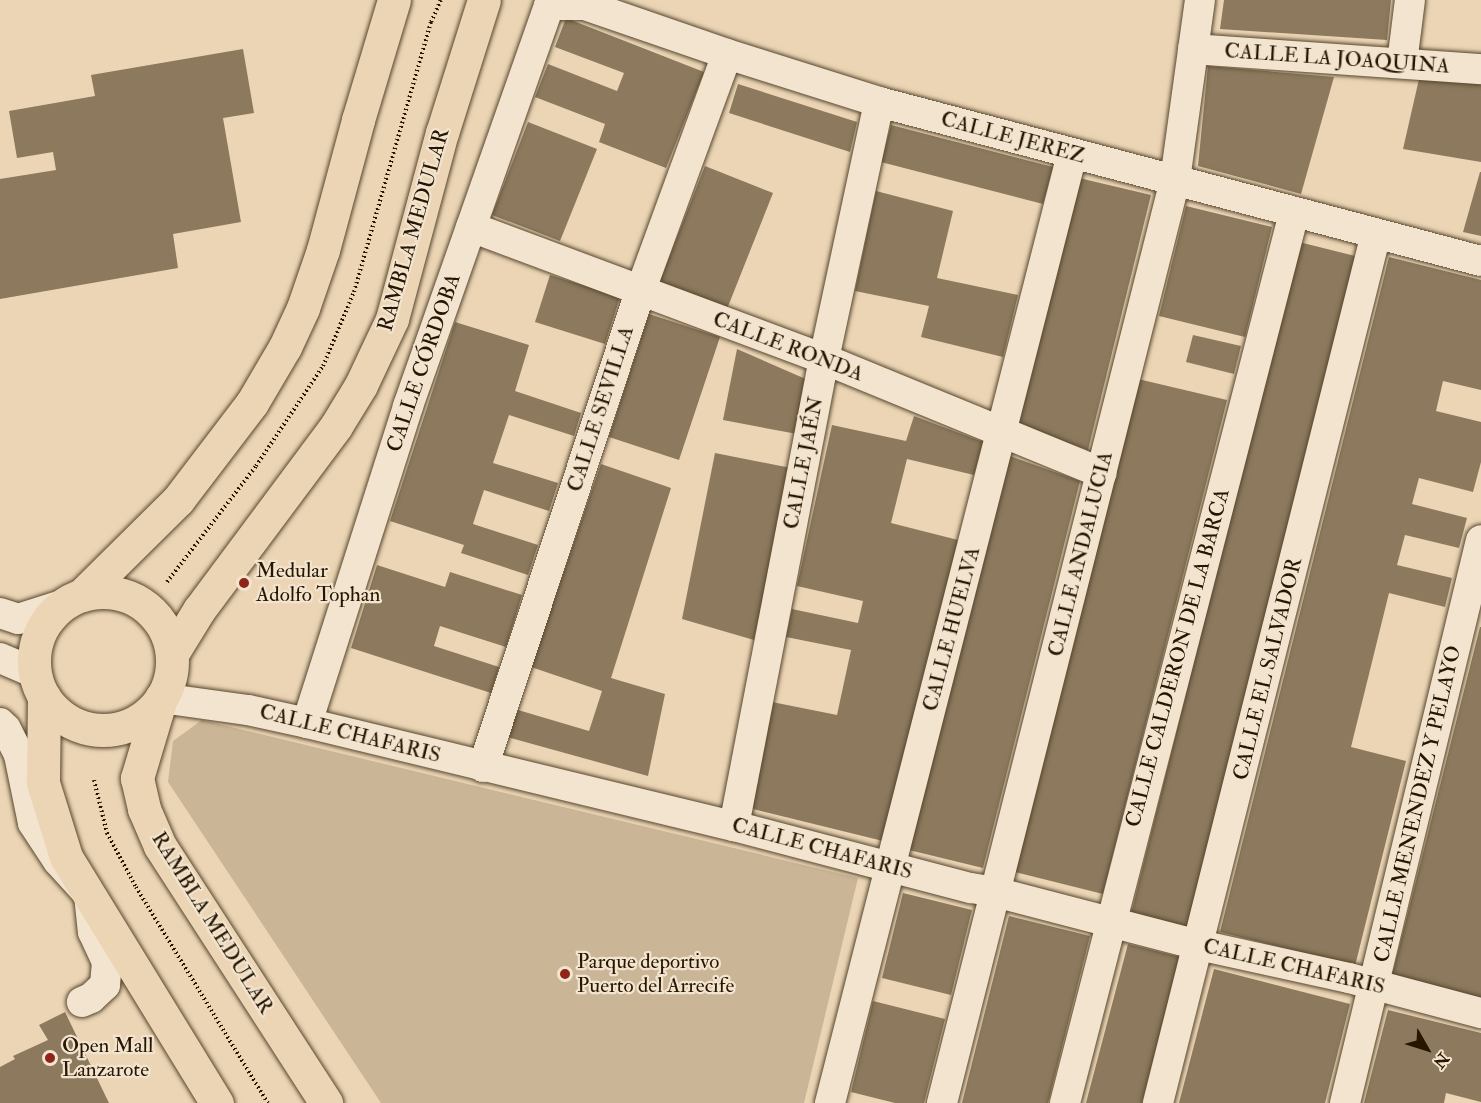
<!DOCTYPE html>
<meta charset="utf-8">
<style>
body{margin:0}
#map{position:relative;width:1481px;height:1103px;overflow:hidden;background:#ebd5b5;font-family:"IM FELL Double Pica",serif}
div>[style]{position:absolute}
.green>*{inset:0;background:#cab596}
.building>*{inset:0;background:#8c795e}
.path>*{height:4px;margin-top:-2px;transform-origin:0;background:repeating-linear-gradient(90deg,#261600 0 1.5px,transparent 0 4.5px)}
.roads{filter:drop-shadow(0 0 2px #57462d) drop-shadow(0 0 2px #57462d)}
.minor>*{height:30px;margin:-15px;padding:0 15px;transform-origin:15px;border-radius:15px;background:#f2e4cf}
.major>*{height:33px;margin:-16.5px;padding:0 16.5px;transform-origin:16.5px;border-radius:16.5px;background:#ebd5b5}
.major>.ring{margin:-16.5px;padding:0;box-sizing:content-box;background:none;border:33px solid #ebd5b5;border-radius:50%}
.dots>*{width:16px;height:16px;translate:-50% -50%;box-sizing:border-box;border:3px solid #f2e4cf;border-radius:50%}
span{translate:-50% -50%;white-space:nowrap;text-align:center;line-height:1.15;-webkit-text-stroke:4.5px #f2e4cf;paint-order:stroke}
.street-label{font-size:21px;color:#261600}
.poi-label{font-size:21px;color:#261600}
.left{translate:0 -50%;text-align:left}
.north{position:absolute;left:1397px;top:1019px;width:60px;height:60px;-webkit-text-stroke:4px #f2e4cf;paint-order:stroke;rotate:129deg;font-size:16px;font-weight:700;line-height:24px;text-align:center;color:#261600}
.north::after{content:'';display:block;margin:auto;width:21px;height:27px;background:#261600;clip-path:polygon(50% 0,100% 100%,50% 72%,0 100%)}
</style>
<div id="map">
<div class="green">
<i style="clip-path:polygon(202px 720px,858px 878px,804px 1103px,381px 1103px,168px 782px,173px 741px)"></i>
</div>
<div class="building">
<i style="clip-path:polygon(1224px 0,1391px 0,1387px 40px,1220px 29px)"></i>
<i style="clip-path:polygon(566px 18px,704px 72px,666px 168px,599px 142px,605px 124px,535px 97px,548px 64px,617px 91px,624px 73px,555px 47px)"></i>
<i style="clip-path:polygon(243px 49px,254px 113px,223px 118px,241px 222px,173px 234px,178px 268px,0 299px,0 179px,56px 170px,53px 152px,17px 158px,9px 111px,95px 96px,91px 75px)"></i>
<i style="clip-path:polygon(1208px 66px,1334px 77px,1301px 194px,1198px 166px)"></i>
<i style="clip-path:polygon(1419px 79px,1481px 83px,1481px 162px,1403px 149px)"></i>
<i style="clip-path:polygon(738px 84px,857px 122px,850px 152px,729px 113px)"></i>
<i style="clip-path:polygon(528px 122px,597px 149px,560px 241px,492px 215px)"></i>
<i style="clip-path:polygon(891px 125px,1053px 167px,1043px 204px,881px 162px)"></i>
<i style="clip-path:polygon(705px 166px,773px 193px,727px 309px,659px 283px)"></i>
<i style="clip-path:polygon(1480px 172px,1481px 172px,1481px 236px,1463px 232px)"></i>
<i style="clip-path:polygon(1079px 178px,1151px 195px,1088px 450px,1017px 426px)"></i>
<i style="clip-path:polygon(876px 191px,953px 211px,937px 278px,1018px 295px,1003px 357px,921px 337px,929px 306px,855px 291px)"></i>
<i style="clip-path:polygon(1186px 206px,1272px 227px,1245px 337px,1159px 316px)"></i>
<i style="clip-path:polygon(1299px 242px,1355px 256px,1187px 927px,1131px 914px)"></i>
<i style="clip-path:polygon(1389px 257px,1481px 280px,1481px 390px,1443px 381px,1436px 411px,1481px 422px,1481px 462px,1473px 492px,1419px 478px,1412px 504px,1467px 518px,1459px 548px,1405px 535px,1397px 565px,1452px 578px,1445px 607px,1389px 593px,1351px 747px,1406px 761px,1355px 966px,1220px 932px)"></i>
<i style="clip-path:polygon(550px 275px,620px 297px,605px 344px,535px 322px)"></i>
<i style="clip-path:polygon(649px 314px,720px 337px,679px 460px,609px 437px)"></i>
<i style="clip-path:polygon(455px 322px,529px 345px,515px 391px,581px 413px,574px 436px,509px 415px,493px 463px,558px 483px,549px 511px,484px 490px,473px 524px,538px 545px,528px 575px,461px 553px,464px 545px,390px 521px)"></i>
<i style="clip-path:polygon(1193px 335px,1241px 346px,1234px 374px,1186px 362px)"></i>
<i style="clip-path:polygon(737px 349px,808px 380px,797px 434px,723px 420px)"></i>
<i style="clip-path:polygon(1138px 379px,1227px 400px,1103px 894px,1015px 872px)"></i>
<i style="clip-path:polygon(914px 416px,983px 442px,974px 475px,907px 459px,891px 523px,958px 540px,883px 841px,749px 808px,772px 702px,837px 715px,851px 650px,786px 637px,792px 609px,858px 623px,863px 601px,797px 586px,832px 425px,906px 441px)"></i>
<i style="clip-path:polygon(715px 453px,791px 468px,754px 640px,682px 619px)"></i>
<i style="clip-path:polygon(1010px 456px,1080px 481px,983px 868px,909px 850px)"></i>
<i style="clip-path:polygon(601px 464px,671px 488px,611px 678px,665px 694px,648px 776px,507px 737px,518px 710px,589px 731px,602px 691px,531px 667px)"></i>
<i style="clip-path:polygon(377px 565px,445px 587px,450px 572px,522px 595px,506px 647px,440px 626px,434px 646px,499px 667px,491px 693px,351px 648px)"></i>
<i style="clip-path:polygon(1480px 627px,1481px 627px,1481px 998px,1392px 976px)"></i>
<i style="clip-path:polygon(903px 893px,972px 910px,951px 995px,882px 978px)"></i>
<i style="clip-path:polygon(1009px 916px,1090px 936px,1048px 1103px,962px 1103px)"></i>
<i style="clip-path:polygon(1128px 944px,1180px 957px,1142px 1103px,1086px 1103px)"></i>
<i style="clip-path:polygon(1214px 969px,1350px 1004px,1325px 1103px,1179px 1103px)"></i>
<i style="clip-path:polygon(873px 1001px,945px 1019px,924px 1103px,895px 1103px,851px 1092px)"></i>
<i style="clip-path:polygon(1388px 1010px,1481px 1033px,1481px 1102px,1446px 1093px,1444px 1103px,1364px 1103px)"></i>
<i style="clip-path:polygon(65px 1012px,109px 1103px,0 1103px,0 1067px,15px 1059px,13px 1056px,48px 1040px,39px 1025px)"></i>
</div>
<div class="path">
<i style="left:167px;top:582px;width:146px;rotate:-52.5deg"></i>
<i style="left:256px;top:466px;width:120px;rotate:-56.2deg"></i>
<i style="left:323px;top:366px;width:80px;rotate:-67.3deg"></i>
<i style="left:354px;top:292px;width:281px;rotate:-74.1deg"></i>
<i style="left:431px;top:22px;width:24px;rotate:-66deg"></i>
<i style="left:94px;top:780px;width:55px;rotate:76.2deg"></i>
<i style="left:107px;top:833px;width:61px;rotate:61.8deg"></i>
<i style="left:136px;top:887px;width:253px;rotate:58.6deg"></i>
</div>
<div class="roads">
<div class="minor">
<i style="left:1193px;top:49px;width:289px;rotate:4deg"></i>
<i style="left:1402px;top:63px;width:64px;rotate:-82.8deg"></i>
<i style="left:471px;top:227px;width:377px;rotate:20.5deg"></i>
<i style="left:824px;top:359px;width:300px;rotate:22.3deg"></i>
<i style="left:0;top:613px;width:19px;rotate:18deg"></i>
<i style="left:18px;top:619px;width:46px;rotate:-17.7deg"></i>
<i style="left:0;top:658px;width:38px;rotate:23deg"></i>
<i style="left:161px;top:698px;width:88px;rotate:7.9deg"></i>
<i style="left:248px;top:710px;width:60px;rotate:12.4deg"></i>
<i style="left:307px;top:723px;width:439px;rotate:13.6deg"></i>
<i style="left:734px;top:826px;width:245px;rotate:14.7deg"></i>
<i style="left:971px;top:888px;width:24px;rotate:9deg"></i>
<i style="left:995px;top:892px;width:211px;rotate:14.6deg"></i>
<i style="left:1199px;top:945px;width:154px;rotate:12.4deg"></i>
<i style="left:1349px;top:978px;width:137px;rotate:14.9deg"></i>
<i style="left:0;top:723px;width:8px;rotate:45deg"></i>
<i style="left:6px;top:729px;width:29px;rotate:63deg"></i>
<i style="left:19px;top:755px;width:69px;rotate:78.4deg"></i>
<i style="left:33px;top:823px;width:45px;rotate:56.7deg"></i>
<i style="left:58px;top:861px;width:46px;rotate:47.6deg"></i>
<i style="left:89px;top:895px;width:37px;rotate:84deg"></i>
<i style="left:93px;top:932px;width:33px;rotate:65deg"></i>
<i style="left:107px;top:962px;width:23px;rotate:95deg"></i>
<i style="left:105px;top:985px;width:19px;rotate:137deg"></i>
<i style="left:91px;top:998px;width:10px;rotate:156deg"></i>
<i style="left:307px;top:723px;width:333px;rotate:-72.3deg"></i>
<i style="left:408px;top:406px;width:425px;rotate:-70.6deg"></i>
<i style="left:549px;top:5px;width:36px"></i>
<i style="left:585px;top:5px;width:150px;rotate:19deg"></i>
<i style="left:727px;top:54px;width:159px;rotate:17.5deg"></i>
<i style="left:879px;top:102px;width:623px;rotate:14.8deg"></i>
<i style="left:483px;top:767px;width:500px;rotate:-71.71deg"></i>
<i style="left:640px;top:292px;width:253px;rotate:-69.9deg"></i>
<i style="left:734px;top:826px;width:476px;rotate:-79.1deg"></i>
<i style="left:824px;top:359px;width:263px;rotate:-77.9deg"></i>
<i style="left:830px;top:1103px;width:979px;rotate:-75.69deg"></i>
<i style="left:942px;top:1103px;width:952px;rotate:-75.83deg"></i>
<i style="left:1175px;top:180px;width:182px;rotate:-82.1deg"></i>
<i style="left:1065px;top:1103px;width:919px;rotate:-75.57deg"></i>
<i style="left:1158px;top:1103px;width:896px;rotate:-75.92deg"></i>
<i style="left:1345px;top:1103px;width:579px;rotate:-76.42deg"></i>
</div>
<div class="major">
<i class="ring" style="left:34px;top:592px;width:105px;height:105px"></i>
<i style="left:82px;top:595px;width:135px;rotate:-44.7deg"></i>
<i style="left:178px;top:500px;width:122px;rotate:-52.7deg"></i>
<i style="left:252px;top:403px;width:65px;rotate:-59.5deg"></i>
<i style="left:285px;top:347px;width:43px;rotate:-65.2deg"></i>
<i style="left:303px;top:308px;width:61px;rotate:-71deg"></i>
<i style="left:323px;top:250px;width:135px;rotate:-74.9deg"></i>
<i style="left:358px;top:120px;width:125px;rotate:-73.3deg"></i>
<i style="left:172px;top:654px;width:52px;rotate:-58.5deg"></i>
<i style="left:199px;top:610px;width:229px;rotate:-53.3deg"></i>
<i style="left:336px;top:426px;width:48px;rotate:-58.6deg"></i>
<i style="left:361px;top:385px;width:73px;rotate:-64.8deg"></i>
<i style="left:392px;top:319px;width:193px;rotate:-75deg"></i>
<i style="left:442px;top:133px;width:139px;rotate:-72.5deg"></i>
<i style="left:44px;top:697px;width:86px;rotate:90.7deg"></i>
<i style="left:43px;top:783px;width:77px;rotate:72.7deg"></i>
<i style="left:66px;top:857px;width:289px;rotate:58.5deg"></i>
<i style="left:161px;top:698px;width:84px;rotate:106.7deg"></i>
<i style="left:137px;top:778px;width:32px;rotate:77deg"></i>
<i style="left:144px;top:809px;width:40px;rotate:66.6deg"></i>
<i style="left:160px;top:846px;width:306px;rotate:57.1deg"></i>
</div>
</div>
<div class="dots">
<i style="left:244px;top:583px;background:#8f2418"></i>
<i style="left:565px;top:974px;background:#8f2418"></i>
<i style="left:50px;top:1058px;background:#8f2418"></i>
</div>
<div class="street-label">
<span style="left:1337px;top:59px;rotate:4deg">CALLE LA JOAQUINA</span>
<span style="left:1013px;top:138px;rotate:15deg">CALLE JEREZ</span>
<span style="left:414px;top:230px;rotate:-74deg">RAMBLA MEDULAR</span>
<span style="left:788px;top:347px;rotate:21deg">CALLE RONDA</span>
<span style="left:424px;top:363px;rotate:-71deg">CALLE CÓRDOBA</span>
<span style="left:601px;top:409px;rotate:-72deg">CALLE SEVILLA</span>
<span style="left:804px;top:463px;rotate:-79deg">CALLE JAÉN</span>
<span style="left:1081px;top:554px;rotate:-76deg">CALLE ANDALUCIA</span>
<span style="left:952px;top:629px;rotate:-75deg">CALLE HUELVA</span>
<span style="left:1178px;top:658px;rotate:-75deg">CALLE CALDERON DE LA BARCA</span>
<span style="left:1268px;top:669px;rotate:-76deg">CALLE EL SALVADOR</span>
<span style="left:350px;top:734px;rotate:14deg">CALLE CHAFARIS</span>
<span style="left:1418px;top:804px;rotate:-77deg">CALLE MENENDEZ Y PELAYO</span>
<span style="left:822px;top:849px;rotate:15deg">CALLE CHAFARIS</span>
<span style="left:212px;top:923px;rotate:58deg">RAMBLA MEDULAR</span>
<span style="left:1294px;top:967px;rotate:13deg">CALLE CHAFARIS</span>
</div>
<div class="poi-label">
<span class="left" style="left:256px;top:583px">Medular<br>Adolfo Tophan</span>
<span class="left" style="left:577px;top:974px">Parque deportivo<br>Puerto del Arrecife</span>
<span class="left" style="left:62px;top:1058px">Open Mall<br>Lanzarote</span>
</div>
<div class="north">N</div>
</div>
